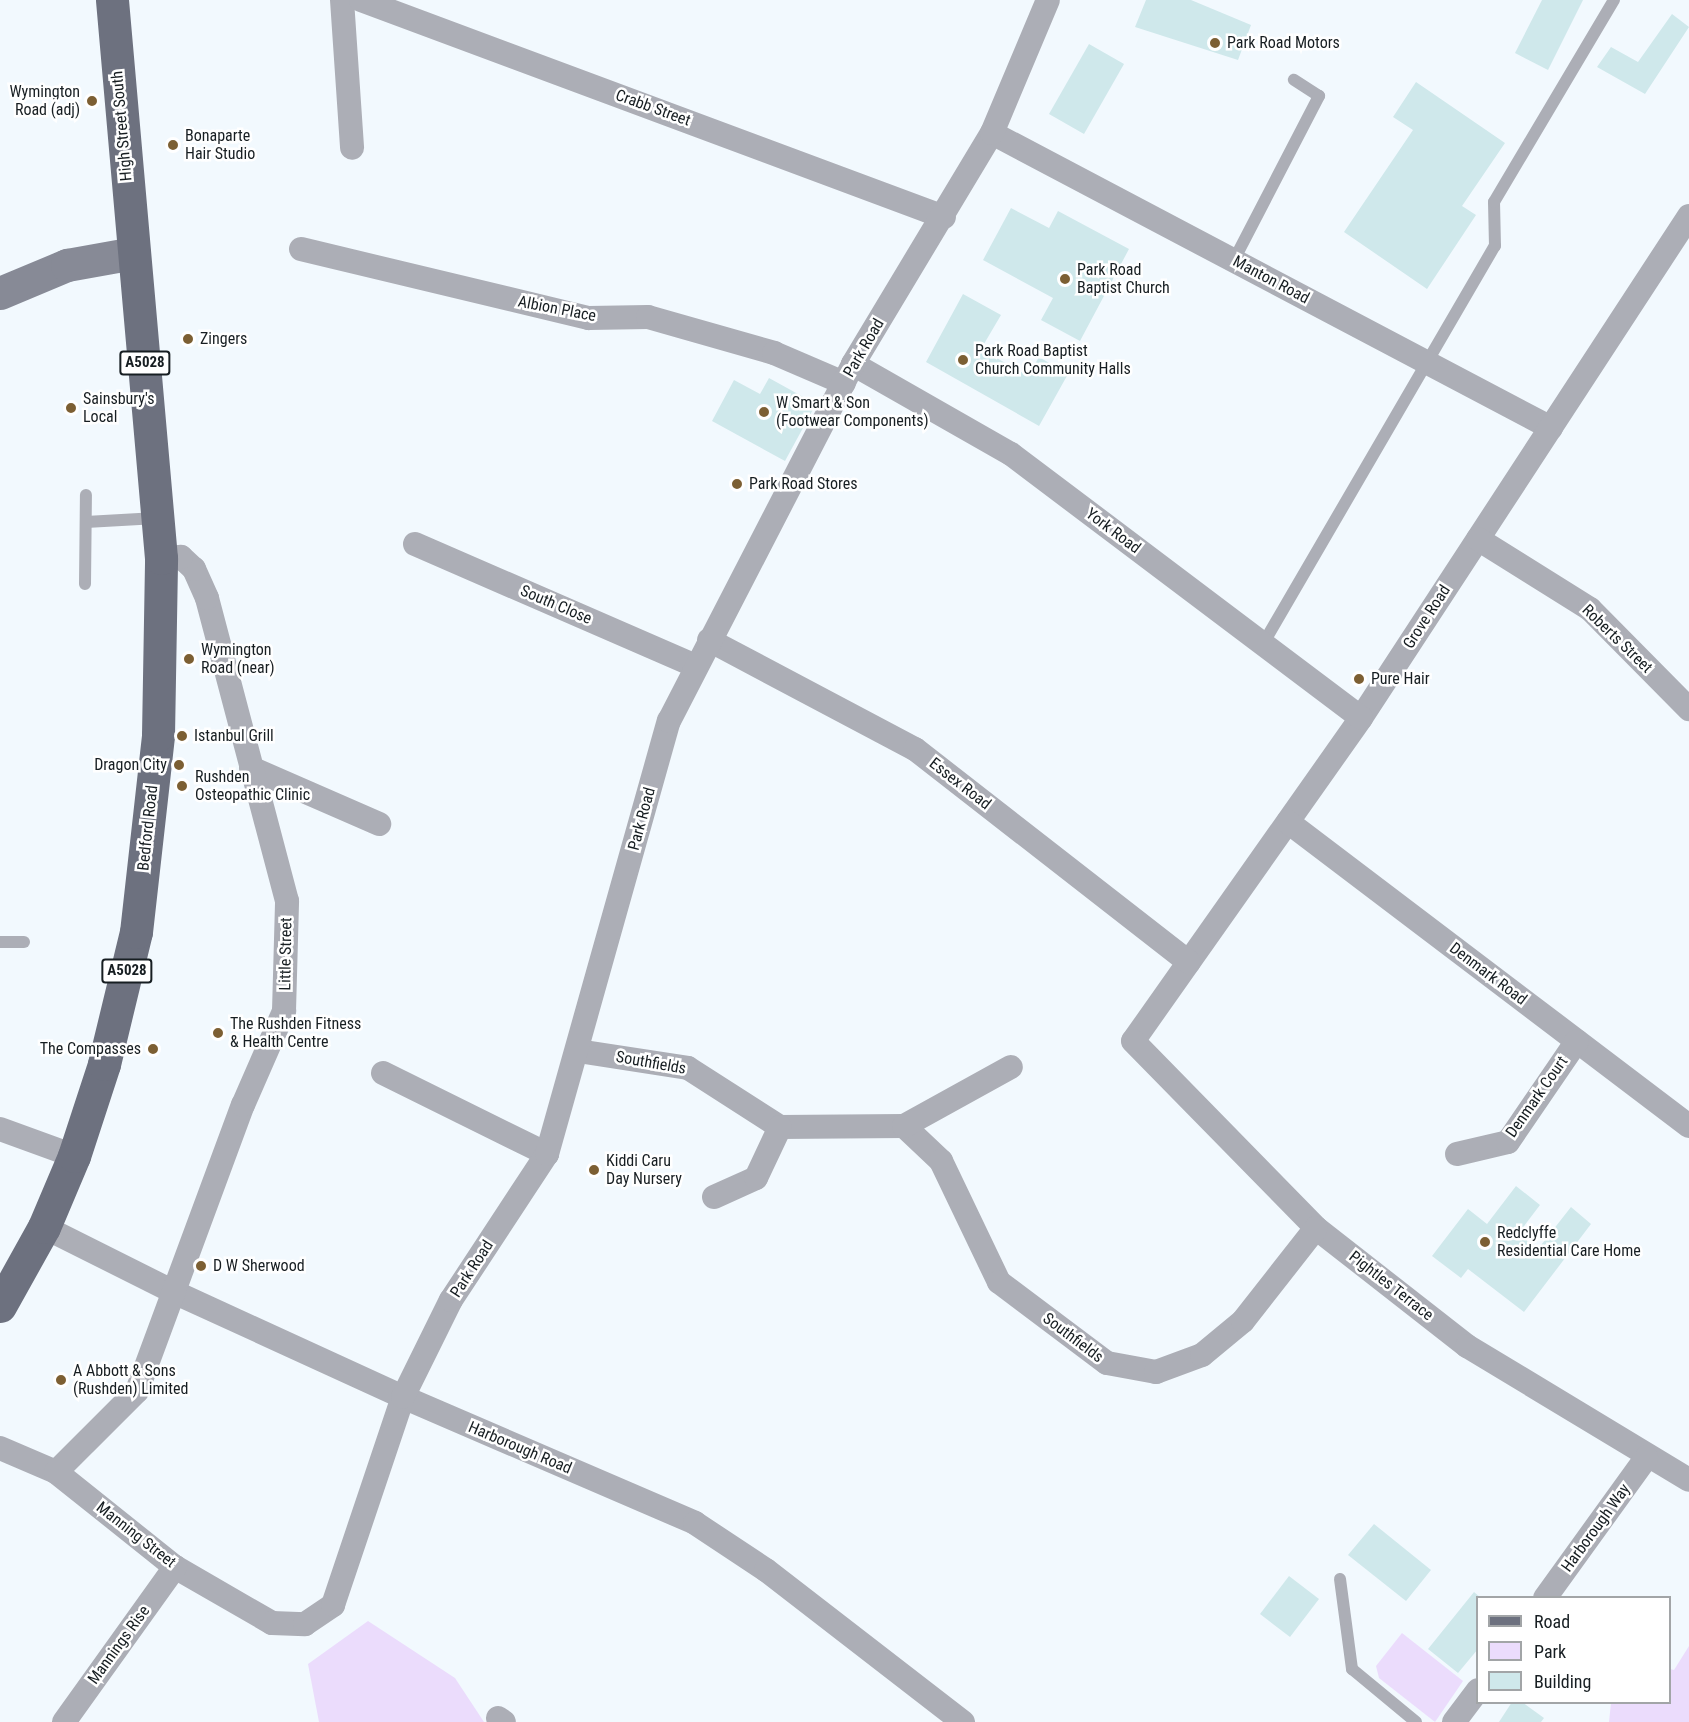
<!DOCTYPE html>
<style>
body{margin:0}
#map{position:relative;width:1689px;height:1722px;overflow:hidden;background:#f2f9fe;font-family:"Roboto Condensed",sans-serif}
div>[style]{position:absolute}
.green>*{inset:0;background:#ebdcfc}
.building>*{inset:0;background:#cfe8eb}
.lane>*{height:12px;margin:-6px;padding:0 6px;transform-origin:6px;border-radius:6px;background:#acaeb6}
.street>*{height:24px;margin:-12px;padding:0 12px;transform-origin:12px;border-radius:12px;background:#acaeb6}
.secondary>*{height:33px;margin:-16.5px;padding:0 16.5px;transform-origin:16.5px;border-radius:16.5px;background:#878a96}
.primary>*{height:33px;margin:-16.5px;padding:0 16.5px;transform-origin:16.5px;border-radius:16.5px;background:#6d717f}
.dots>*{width:16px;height:16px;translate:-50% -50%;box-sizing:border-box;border:3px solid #fff;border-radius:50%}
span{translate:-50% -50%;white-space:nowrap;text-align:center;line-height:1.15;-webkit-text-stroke:5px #fff;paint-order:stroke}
.shield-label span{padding:2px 4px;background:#fff;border:2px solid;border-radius:4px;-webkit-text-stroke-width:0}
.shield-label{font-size:15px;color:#171e22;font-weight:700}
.poi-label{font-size:16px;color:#171e22}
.left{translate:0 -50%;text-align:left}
.right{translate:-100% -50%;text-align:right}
.street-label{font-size:16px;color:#171e22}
.legend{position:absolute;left:1476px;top:1596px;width:195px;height:108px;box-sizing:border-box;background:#fff;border:2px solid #a2a5a7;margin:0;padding:8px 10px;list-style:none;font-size:18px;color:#171e22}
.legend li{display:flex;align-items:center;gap:12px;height:30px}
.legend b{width:30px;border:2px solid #a2a5a7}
</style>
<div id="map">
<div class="green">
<i style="clip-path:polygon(368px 1621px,455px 1678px,484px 1722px,319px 1722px,308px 1664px)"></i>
<i style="clip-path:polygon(1402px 1633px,1463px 1681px,1435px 1722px,1379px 1678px,1376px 1666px)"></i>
<i style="clip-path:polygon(1689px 1646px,1689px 1722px,1609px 1722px,1611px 1703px,1670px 1702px,1670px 1669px,1674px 1670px)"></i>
</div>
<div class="building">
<i style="clip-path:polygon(1146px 0,1191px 0,1251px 25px,1238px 60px,1135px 27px)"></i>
<i style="clip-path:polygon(1542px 0,1583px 0,1548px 70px,1515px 53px)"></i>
<i style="clip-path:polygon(1672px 14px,1689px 27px,1645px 94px,1597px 67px,1611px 47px,1638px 62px)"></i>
<i style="clip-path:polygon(1089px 44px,1124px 64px,1084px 134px,1049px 114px)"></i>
<i style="clip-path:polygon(1416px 82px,1505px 143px,1462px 206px,1476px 215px,1427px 289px,1344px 232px,1413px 130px,1393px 117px)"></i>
<i style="clip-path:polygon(1011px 208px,1049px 228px,1058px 211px,1129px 249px,1080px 341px,1041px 320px,1053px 298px,983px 260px)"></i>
<i style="clip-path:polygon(963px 294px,1001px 315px,981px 349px,1028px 376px,1039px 357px,1068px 374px,1039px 426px,926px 362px)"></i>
<i style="clip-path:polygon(769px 378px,816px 404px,785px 461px,712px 421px,734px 380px,760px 394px)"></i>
<i style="clip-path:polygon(1516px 1186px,1540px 1205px,1518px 1234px,1538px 1249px,1571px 1207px,1591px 1224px,1524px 1312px,1468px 1269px,1461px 1278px,1432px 1256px,1468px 1209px,1487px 1224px)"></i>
<i style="clip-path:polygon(1374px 1524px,1431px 1570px,1406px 1601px,1348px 1555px)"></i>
<i style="clip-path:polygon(1289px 1576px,1319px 1599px,1290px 1637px,1260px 1614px)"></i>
<i style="clip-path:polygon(1474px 1592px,1481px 1598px,1478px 1598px,1478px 1649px,1458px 1673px,1428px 1649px)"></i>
<i style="clip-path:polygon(1512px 1702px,1522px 1702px,1544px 1718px,1541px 1722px,1499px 1722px)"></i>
</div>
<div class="lane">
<i style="left:1234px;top:260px;width:185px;rotate:-62.6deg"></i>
<i style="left:1319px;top:96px;width:30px;rotate:-147deg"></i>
<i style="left:86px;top:522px;width:71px;rotate:-3.2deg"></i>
<i style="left:85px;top:584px;width:89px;rotate:-89.4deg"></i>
<i style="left:1263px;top:644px;width:461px;rotate:-59.8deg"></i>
<i style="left:1495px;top:246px;width:44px;rotate:-91.3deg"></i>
<i style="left:1494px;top:202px;width:235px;rotate:-59.3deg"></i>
<i style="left:0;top:942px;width:24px"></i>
<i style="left:1340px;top:1579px;width:91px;rotate:82.4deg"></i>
<i style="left:1352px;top:1669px;width:83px;rotate:39.6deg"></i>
</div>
<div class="street">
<i style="left:342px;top:0;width:148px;rotate:86.1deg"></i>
<i style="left:361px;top:0;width:622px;rotate:20.42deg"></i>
<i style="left:992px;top:133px;width:632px;rotate:27.82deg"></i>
<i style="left:1689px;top:216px;width:600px;rotate:123.16deg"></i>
<i style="left:1361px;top:718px;width:395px;rotate:125.2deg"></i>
<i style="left:1133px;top:1041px;width:262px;rotate:45.6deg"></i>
<i style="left:1316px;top:1228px;width:192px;rotate:38deg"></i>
<i style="left:1467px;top:1346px;width:259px;rotate:31.1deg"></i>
<i style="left:301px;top:249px;width:296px;rotate:13.5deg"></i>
<i style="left:589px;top:318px;width:59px;rotate:-1deg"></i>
<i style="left:648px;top:317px;width:131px;rotate:15.9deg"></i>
<i style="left:774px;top:353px;width:76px;rotate:23.2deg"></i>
<i style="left:853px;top:364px;width:182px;rotate:29.7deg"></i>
<i style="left:1011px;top:454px;width:438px;rotate:37deg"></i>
<i style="left:1478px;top:539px;width:132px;rotate:32deg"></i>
<i style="left:1590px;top:609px;width:141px;rotate:45.3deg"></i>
<i style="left:415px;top:544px;width:306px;rotate:23.5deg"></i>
<i style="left:709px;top:640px;width:233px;rotate:27.9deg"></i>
<i style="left:915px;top:749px;width:347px;rotate:37.9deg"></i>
<i style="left:251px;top:768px;width:140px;rotate:23.6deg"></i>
<i style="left:1288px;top:822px;width:503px;rotate:37.17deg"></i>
<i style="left:578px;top:1051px;width:111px;rotate:8.8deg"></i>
<i style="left:688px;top:1068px;width:109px;rotate:32.7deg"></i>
<i style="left:780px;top:1127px;width:124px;rotate:-0.5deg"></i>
<i style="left:904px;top:1126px;width:51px;rotate:43.4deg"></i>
<i style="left:941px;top:1161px;width:134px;rotate:64.4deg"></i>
<i style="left:999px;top:1282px;width:135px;rotate:36.9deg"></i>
<i style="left:1107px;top:1363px;width:50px;rotate:10.4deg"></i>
<i style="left:1156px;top:1372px;width:49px;rotate:-20.3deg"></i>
<i style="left:1202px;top:1355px;width:53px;rotate:-39.7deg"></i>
<i style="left:1243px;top:1321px;width:118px;rotate:-51.9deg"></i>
<i style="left:383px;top:1073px;width:183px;rotate:26.3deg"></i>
<i style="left:904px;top:1126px;width:122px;rotate:-28.9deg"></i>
<i style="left:0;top:1129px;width:79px;rotate:20deg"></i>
<i style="left:1457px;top:1154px;width:52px;rotate:-13.2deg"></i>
<i style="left:1508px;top:1142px;width:122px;rotate:-55.7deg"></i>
<i style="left:714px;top:1197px;width:46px;rotate:-24.3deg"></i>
<i style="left:756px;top:1178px;width:56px;rotate:-64.8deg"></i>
<i style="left:44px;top:1227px;width:148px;rotate:26.6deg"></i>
<i style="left:176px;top:1293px;width:250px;rotate:24.6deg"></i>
<i style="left:403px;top:1397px;width:318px;rotate:23.3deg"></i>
<i style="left:695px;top:1523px;width:85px;rotate:33.5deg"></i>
<i style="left:766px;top:1570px;width:249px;rotate:37.7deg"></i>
<i style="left:0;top:1448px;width:61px;rotate:23.2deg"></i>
<i style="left:56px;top:1472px;width:152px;rotate:38.6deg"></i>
<i style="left:175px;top:1567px;width:112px;rotate:30deg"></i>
<i style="left:272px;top:1623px;width:33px;rotate:2deg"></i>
<i style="left:305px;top:1624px;width:34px;rotate:-34deg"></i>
<i style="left:333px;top:1605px;width:219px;rotate:-71.4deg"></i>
<i style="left:403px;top:1397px;width:108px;rotate:-63.7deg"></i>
<i style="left:451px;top:1300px;width:175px;rotate:-56.7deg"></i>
<i style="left:547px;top:1154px;width:450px;rotate:-74.3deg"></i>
<i style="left:669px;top:721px;width:402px;rotate:-62.7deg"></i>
<i style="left:853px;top:364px;width:270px;rotate:-59deg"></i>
<i style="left:992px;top:133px;width:144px;rotate:-67.2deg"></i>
<i style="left:56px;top:1472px;width:115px;rotate:-45deg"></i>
<i style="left:137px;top:1391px;width:305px;rotate:-69.7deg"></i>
<i style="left:243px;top:1105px;width:103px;rotate:-66.4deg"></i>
<i style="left:284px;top:1011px;width:110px;rotate:-88.4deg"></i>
<i style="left:287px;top:901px;width:313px;rotate:-104.8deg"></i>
<i style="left:207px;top:598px;width:32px;rotate:-114deg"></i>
<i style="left:194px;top:569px;width:18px;rotate:-137deg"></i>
<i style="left:181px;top:557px;width:20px;rotate:177deg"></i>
<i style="left:1545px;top:1598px;width:173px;rotate:-54.2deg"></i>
<i style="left:498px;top:1718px;width:7px;rotate:34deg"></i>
<i style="left:64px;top:1722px;width:191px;rotate:-54.4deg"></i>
<i style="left:1454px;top:1722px;width:40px;rotate:-53deg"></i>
</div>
<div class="secondary">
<i style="left:0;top:293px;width:73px;rotate:-22.7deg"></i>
<i style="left:67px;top:265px;width:68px;rotate:-10.2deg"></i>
</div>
<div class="primary">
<i style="left:0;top:1306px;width:90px;rotate:-60.9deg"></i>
<i style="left:44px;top:1227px;width:77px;rotate:-67.1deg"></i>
<i style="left:74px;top:1156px;width:97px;rotate:-71.9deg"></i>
<i style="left:104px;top:1064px;width:136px;rotate:-76.4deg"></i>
<i style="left:136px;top:932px;width:198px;rotate:-83.6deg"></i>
<i style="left:158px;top:735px;width:177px;rotate:-89deg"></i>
<i style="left:161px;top:558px;width:560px;rotate:-95.02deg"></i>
</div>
<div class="dots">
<i style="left:1215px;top:43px;background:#7c5f33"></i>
<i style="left:92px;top:101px;background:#7c5f33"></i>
<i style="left:173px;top:145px;background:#7c5f33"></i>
<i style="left:1065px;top:279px;background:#7c5f33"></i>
<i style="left:188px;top:339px;background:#7c5f33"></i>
<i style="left:963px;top:360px;background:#7c5f33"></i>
<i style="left:71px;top:408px;background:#7c5f33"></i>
<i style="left:764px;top:412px;background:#7c5f33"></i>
<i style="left:737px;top:484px;background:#7c5f33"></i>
<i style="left:189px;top:659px;background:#7c5f33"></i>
<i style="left:1359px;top:679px;background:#7c5f33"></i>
<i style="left:182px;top:736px;background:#7c5f33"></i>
<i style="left:179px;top:765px;background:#7c5f33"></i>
<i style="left:182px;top:786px;background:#7c5f33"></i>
<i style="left:218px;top:1033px;background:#7c5f33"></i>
<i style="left:153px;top:1049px;background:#7c5f33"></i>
<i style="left:594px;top:1170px;background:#7c5f33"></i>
<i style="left:1485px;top:1242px;background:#7c5f33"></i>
<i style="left:201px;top:1266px;background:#7c5f33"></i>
<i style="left:61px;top:1380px;background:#7c5f33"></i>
</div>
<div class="shield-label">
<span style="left:145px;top:363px">A5028</span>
<span style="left:127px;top:971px">A5028</span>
</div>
<div class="poi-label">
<span class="left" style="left:1227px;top:43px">Park Road Motors</span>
<span class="right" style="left:80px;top:101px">Wymington<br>Road (adj)</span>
<span class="left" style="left:185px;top:145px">Bonaparte<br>Hair Studio</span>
<span class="left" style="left:1077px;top:279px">Park Road<br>Baptist Church</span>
<span class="left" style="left:200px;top:339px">Zingers</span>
<span class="left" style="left:975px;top:360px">Park Road Baptist<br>Church Community Halls</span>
<span class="left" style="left:83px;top:408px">Sainsbury's<br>Local</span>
<span class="left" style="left:776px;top:412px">W Smart &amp; Son<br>(Footwear Components)</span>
<span class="left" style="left:749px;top:484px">Park Road Stores</span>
<span class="left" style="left:201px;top:659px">Wymington<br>Road (near)</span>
<span class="left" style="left:1371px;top:679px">Pure Hair</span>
<span class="left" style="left:194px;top:736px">Istanbul Grill</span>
<span class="right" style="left:167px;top:765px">Dragon City</span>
<span class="left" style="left:195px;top:786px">Rushden<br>Osteopathic Clinic</span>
<span class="left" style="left:230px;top:1033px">The Rushden Fitness<br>&amp; Health Centre</span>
<span class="right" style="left:141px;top:1049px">The Compasses</span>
<span class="left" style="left:606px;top:1170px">Kiddi Caru<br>Day Nursery</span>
<span class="left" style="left:1497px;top:1242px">Redclyffe<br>Residential Care Home</span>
<span class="left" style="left:213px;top:1266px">D W Sherwood</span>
<span class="left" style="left:73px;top:1380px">A Abbott &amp; Sons<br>(Rushden) Limited</span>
</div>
<div class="street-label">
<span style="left:653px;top:108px;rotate:20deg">Crabb Street</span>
<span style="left:122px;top:126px;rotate:-95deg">High Street South</span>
<span style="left:1271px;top:280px;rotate:28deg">Manton Road</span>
<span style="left:557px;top:309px;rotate:11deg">Albion Place</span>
<span style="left:864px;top:348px;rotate:-60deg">Park Road</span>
<span style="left:1113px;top:531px;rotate:37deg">York Road</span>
<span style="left:556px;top:605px;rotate:23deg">South Close</span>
<span style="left:1427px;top:617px;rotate:-57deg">Grove Road</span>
<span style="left:1617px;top:639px;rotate:44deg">Roberts Street</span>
<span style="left:960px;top:784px;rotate:38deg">Essex Road</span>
<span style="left:642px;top:819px;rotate:-75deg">Park Road</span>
<span style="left:148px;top:828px;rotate:-84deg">Bedford Road</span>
<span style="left:286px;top:954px;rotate:-89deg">Little Street</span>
<span style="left:1488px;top:974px;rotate:37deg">Denmark Road</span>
<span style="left:651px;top:1063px;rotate:10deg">Southfields</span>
<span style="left:1537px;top:1097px;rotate:-55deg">Denmark Court</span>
<span style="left:472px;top:1269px;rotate:-57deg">Park Road</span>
<span style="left:1391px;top:1286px;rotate:38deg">Pightles Terrace</span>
<span style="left:1073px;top:1338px;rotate:37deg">Southfields</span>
<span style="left:520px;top:1448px;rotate:23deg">Harborough Road</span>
<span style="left:1596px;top:1528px;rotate:-54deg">Harborough Way</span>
<span style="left:136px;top:1535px;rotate:38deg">Manning Street</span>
<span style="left:119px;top:1645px;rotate:-54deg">Mannings Rise</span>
</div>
<ul class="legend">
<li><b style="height:8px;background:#6d717f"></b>Road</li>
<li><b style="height:16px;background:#ebdcfc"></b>Park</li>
<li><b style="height:16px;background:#cfe8eb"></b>Building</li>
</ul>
</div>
